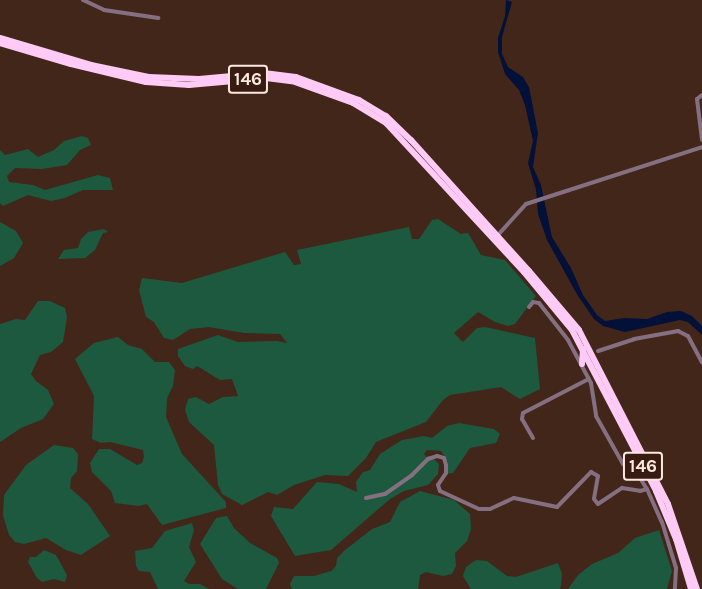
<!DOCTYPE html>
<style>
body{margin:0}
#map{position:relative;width:702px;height:589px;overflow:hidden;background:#43261a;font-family:Karla,sans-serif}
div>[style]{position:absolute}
.green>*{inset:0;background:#1c593e}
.water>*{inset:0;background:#031038}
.minor>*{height:4px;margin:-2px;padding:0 2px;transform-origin:2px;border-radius:2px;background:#857082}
.highway>*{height:6px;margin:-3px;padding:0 3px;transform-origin:3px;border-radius:3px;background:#fecaf6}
span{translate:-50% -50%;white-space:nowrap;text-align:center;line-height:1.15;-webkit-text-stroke:5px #381c11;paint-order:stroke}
.shield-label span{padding:2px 4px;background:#381c11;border:2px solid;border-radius:4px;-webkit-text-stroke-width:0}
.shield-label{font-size:18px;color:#fde9e2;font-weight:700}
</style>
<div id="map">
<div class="green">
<i style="clip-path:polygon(82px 136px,88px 138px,91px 145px,80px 150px,67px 165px,42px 169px,15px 168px,7px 176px,9px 182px,33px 185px,45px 190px,98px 175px,110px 178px,113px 190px,83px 190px,65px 198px,51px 201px,28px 195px,3px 206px,0 203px,0 150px,5px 155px,28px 149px,38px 157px,54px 150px,64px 141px)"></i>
<i style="clip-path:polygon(438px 219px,461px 234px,468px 233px,481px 255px,505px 260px,536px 296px,515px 324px,508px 326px,495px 322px,478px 312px,454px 333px,463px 342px,477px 328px,485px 327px,535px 338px,540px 389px,520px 399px,501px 387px,450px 395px,443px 400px,426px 422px,376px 442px,366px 458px,348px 476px,325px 475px,294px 485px,277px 495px,268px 492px,242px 505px,222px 494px,218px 485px,214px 445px,189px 422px,185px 410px,188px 399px,196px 397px,209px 404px,223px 397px,238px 396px,232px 379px,220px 380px,197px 366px,193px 369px,185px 366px,178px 356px,178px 349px,218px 335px,238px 342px,277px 341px,287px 343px,280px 334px,244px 333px,209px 327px,190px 329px,173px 340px,164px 338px,154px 322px,146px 317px,139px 290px,142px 278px,182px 283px,285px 252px,294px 265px,301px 264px,297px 250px,409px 227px,412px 239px,419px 239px,432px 220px)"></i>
<i style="clip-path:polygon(0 222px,16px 231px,23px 243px,14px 258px,0 266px)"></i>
<i style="clip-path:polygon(104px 229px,108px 232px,103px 233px,95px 250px,85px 258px,58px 259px,64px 250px,78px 248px,81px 239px,88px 232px)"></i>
<i style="clip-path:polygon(38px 301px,50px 301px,65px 308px,67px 317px,63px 342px,51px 352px,40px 355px,31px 374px,36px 381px,48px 390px,54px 404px,43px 419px,21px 428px,0 442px,0 324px,16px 319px,25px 320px)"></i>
<i style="clip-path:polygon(118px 337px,128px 345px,142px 349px,155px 362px,169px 362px,175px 370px,173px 386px,167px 398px,166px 417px,182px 454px,226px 502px,226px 508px,162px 525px,147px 504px,139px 506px,115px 503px,111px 491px,92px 472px,90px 463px,99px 449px,110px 449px,137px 465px,142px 463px,144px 457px,143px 450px,110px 442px,101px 443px,92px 439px,94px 396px,75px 359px,94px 343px)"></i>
<i style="clip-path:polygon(459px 423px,494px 429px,500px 434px,496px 443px,470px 448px,453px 473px,446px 474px,445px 457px,441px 451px,427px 450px,424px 454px,428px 459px,434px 459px,439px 464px,438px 474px,428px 485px,404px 491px,390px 499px,331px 550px,295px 556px,271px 516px,274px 507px,293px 509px,317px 482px,339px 484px,357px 492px,356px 482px,363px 472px,370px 470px,380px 454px,402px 440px,424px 436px,432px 438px,447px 426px)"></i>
<i style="clip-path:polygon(54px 445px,73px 448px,78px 454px,77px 471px,71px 478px,70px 488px,88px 504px,110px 536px,81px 555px,66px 550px,46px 538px,24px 544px,15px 542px,9px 535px,3px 515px,4px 495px,26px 465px)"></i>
<i style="clip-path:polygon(420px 491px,454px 500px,470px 514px,471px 529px,467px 541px,455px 553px,456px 566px,452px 574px,443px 576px,426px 572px,420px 575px,418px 589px,292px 589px,290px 584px,294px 576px,314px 576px,331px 571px,336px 566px,337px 558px,345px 550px,372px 529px,390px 522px,400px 502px)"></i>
<i style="clip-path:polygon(227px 516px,234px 528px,250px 543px,277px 558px,279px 563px,266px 589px,238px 589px,222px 579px,200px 544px,216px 518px)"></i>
<i style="clip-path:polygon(192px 523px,194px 530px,189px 547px,196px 562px,184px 581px,189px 584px,200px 584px,209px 589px,158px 589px,150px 572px,139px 571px,136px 566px,135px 551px,152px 548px,165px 531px)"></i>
<i style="clip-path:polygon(659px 530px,672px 571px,667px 589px,568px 589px,578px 575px,592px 564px,618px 553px,635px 538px)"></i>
<i style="clip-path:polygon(44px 550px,56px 555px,67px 575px,65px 582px,54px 579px,42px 582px,37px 578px,28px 562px,30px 557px,36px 557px)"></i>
<i style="clip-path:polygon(476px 560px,487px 561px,507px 576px,516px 577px,558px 563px,562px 574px,561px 585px,560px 589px,471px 589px,463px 576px,466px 567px)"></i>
</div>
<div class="water">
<i style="clip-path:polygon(506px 0,512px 2px,502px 37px,502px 54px,508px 67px,523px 77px,529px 87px,538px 133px,533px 167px,541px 185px,552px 237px,571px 268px,583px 295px,597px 315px,605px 321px,624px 318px,647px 319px,667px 312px,681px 311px,692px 316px,702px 326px,702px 335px,688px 322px,680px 320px,625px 332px,603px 326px,594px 319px,578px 296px,547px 240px,538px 214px,536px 190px,528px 163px,533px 141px,525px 105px,519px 90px,505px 74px,498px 52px,498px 38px,505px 16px)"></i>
</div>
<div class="minor">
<i style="left:83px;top:0;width:23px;rotate:25deg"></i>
<i style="left:104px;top:10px;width:55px;rotate:8.4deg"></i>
<i style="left:702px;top:95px;width:6px;rotate:141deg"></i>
<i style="left:697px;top:99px;width:41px;rotate:83deg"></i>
<i style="left:497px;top:236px;width:43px;rotate:-47.8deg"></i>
<i style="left:526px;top:204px;width:185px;rotate:-17.9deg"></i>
<i style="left:529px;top:307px;width:6px;rotate:-51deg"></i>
<i style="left:533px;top:302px;width:6px;rotate:9deg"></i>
<i style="left:539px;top:303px;width:47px;rotate:51.9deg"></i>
<i style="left:568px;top:340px;width:49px;rotate:61.9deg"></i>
<i style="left:591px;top:383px;width:33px;rotate:81deg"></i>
<i style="left:596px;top:416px;width:55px;rotate:60.6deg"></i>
<i style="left:623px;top:464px;width:22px;rotate:39deg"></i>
<i style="left:640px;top:478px;width:13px;rotate:58deg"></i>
<i style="left:647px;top:489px;width:36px;rotate:66deg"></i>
<i style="left:662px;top:522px;width:48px;rotate:73.1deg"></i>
<i style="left:676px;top:568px;width:21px;rotate:93deg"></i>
<i style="left:598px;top:351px;width:38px;rotate:-18deg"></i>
<i style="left:634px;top:339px;width:45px;rotate:-10.3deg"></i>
<i style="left:678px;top:331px;width:11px;rotate:27deg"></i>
<i style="left:688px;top:336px;width:30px;rotate:62deg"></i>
<i style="left:533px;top:438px;width:22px;rotate:-120deg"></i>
<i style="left:522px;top:419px;width:6px;rotate:-81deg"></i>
<i style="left:523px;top:413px;width:74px;rotate:-27.3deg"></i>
<i style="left:366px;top:498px;width:19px;rotate:-12deg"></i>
<i style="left:385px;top:494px;width:33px;rotate:-35deg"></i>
<i style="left:412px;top:475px;width:23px;rotate:-45deg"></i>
<i style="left:428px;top:459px;width:9px;rotate:-18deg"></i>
<i style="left:437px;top:456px;width:7px;rotate:16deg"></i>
<i style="left:444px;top:458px;width:7px;rotate:74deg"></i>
<i style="left:446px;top:465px;width:8px;rotate:90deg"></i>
<i style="left:446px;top:473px;width:14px;rotate:124deg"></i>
<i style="left:438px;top:485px;width:6px;rotate:72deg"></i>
<i style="left:440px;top:491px;width:43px;rotate:24.8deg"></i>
<i style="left:479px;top:509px;width:11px"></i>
<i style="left:490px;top:509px;width:26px;rotate:-25deg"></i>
<i style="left:514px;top:498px;width:44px;rotate:11.8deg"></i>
<i style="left:557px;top:507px;width:49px;rotate:-45.8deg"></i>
<i style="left:591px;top:472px;width:8px;rotate:30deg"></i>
<i style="left:598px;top:476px;width:23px;rotate:100deg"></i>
<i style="left:594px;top:499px;width:6px;rotate:51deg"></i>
<i style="left:598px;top:504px;width:29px;rotate:-34deg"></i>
<i style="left:622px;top:488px;width:18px;rotate:9deg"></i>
<i style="left:640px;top:491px;width:7px;rotate:-16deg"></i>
</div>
<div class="highway">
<i style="left:0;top:38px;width:95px;rotate:16.5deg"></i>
<i style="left:91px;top:65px;width:59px;rotate:11.7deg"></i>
<i style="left:149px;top:77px;width:50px;rotate:2.3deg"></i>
<i style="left:199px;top:79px;width:65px;rotate:-5.3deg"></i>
<i style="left:264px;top:73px;width:32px;rotate:7deg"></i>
<i style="left:296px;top:77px;width:67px;rotate:20.1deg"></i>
<i style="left:359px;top:100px;width:31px;rotate:31deg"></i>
<i style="left:386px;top:116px;width:35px;rotate:44deg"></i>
<i style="left:411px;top:140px;width:176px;rotate:48deg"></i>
<i style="left:529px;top:271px;width:77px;rotate:49.7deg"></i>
<i style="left:579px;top:330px;width:195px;rotate:62.9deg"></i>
<i style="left:668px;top:504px;width:90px;rotate:71.2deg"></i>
<i style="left:0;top:43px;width:74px;rotate:16.5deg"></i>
<i style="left:71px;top:64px;width:77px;rotate:13.5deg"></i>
<i style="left:146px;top:82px;width:43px;rotate:4deg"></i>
<i style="left:189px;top:85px;width:77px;rotate:-5.2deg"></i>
<i style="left:266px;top:78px;width:26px;rotate:7deg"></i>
<i style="left:292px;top:81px;width:65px;rotate:19.8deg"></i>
<i style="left:353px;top:103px;width:39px;rotate:31deg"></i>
<i style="left:386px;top:123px;width:203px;rotate:47.2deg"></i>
<i style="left:524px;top:272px;width:75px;rotate:50.4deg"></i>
<i style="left:572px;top:330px;width:182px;rotate:62.4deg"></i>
<i style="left:656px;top:491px;width:52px;rotate:67.4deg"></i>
<i style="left:676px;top:539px;width:52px;rotate:73.3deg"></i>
<i style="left:582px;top:364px;width:15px;rotate:-86deg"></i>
</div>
<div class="shield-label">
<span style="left:248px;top:79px">146</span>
<span style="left:643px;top:466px">146</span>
</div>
</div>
